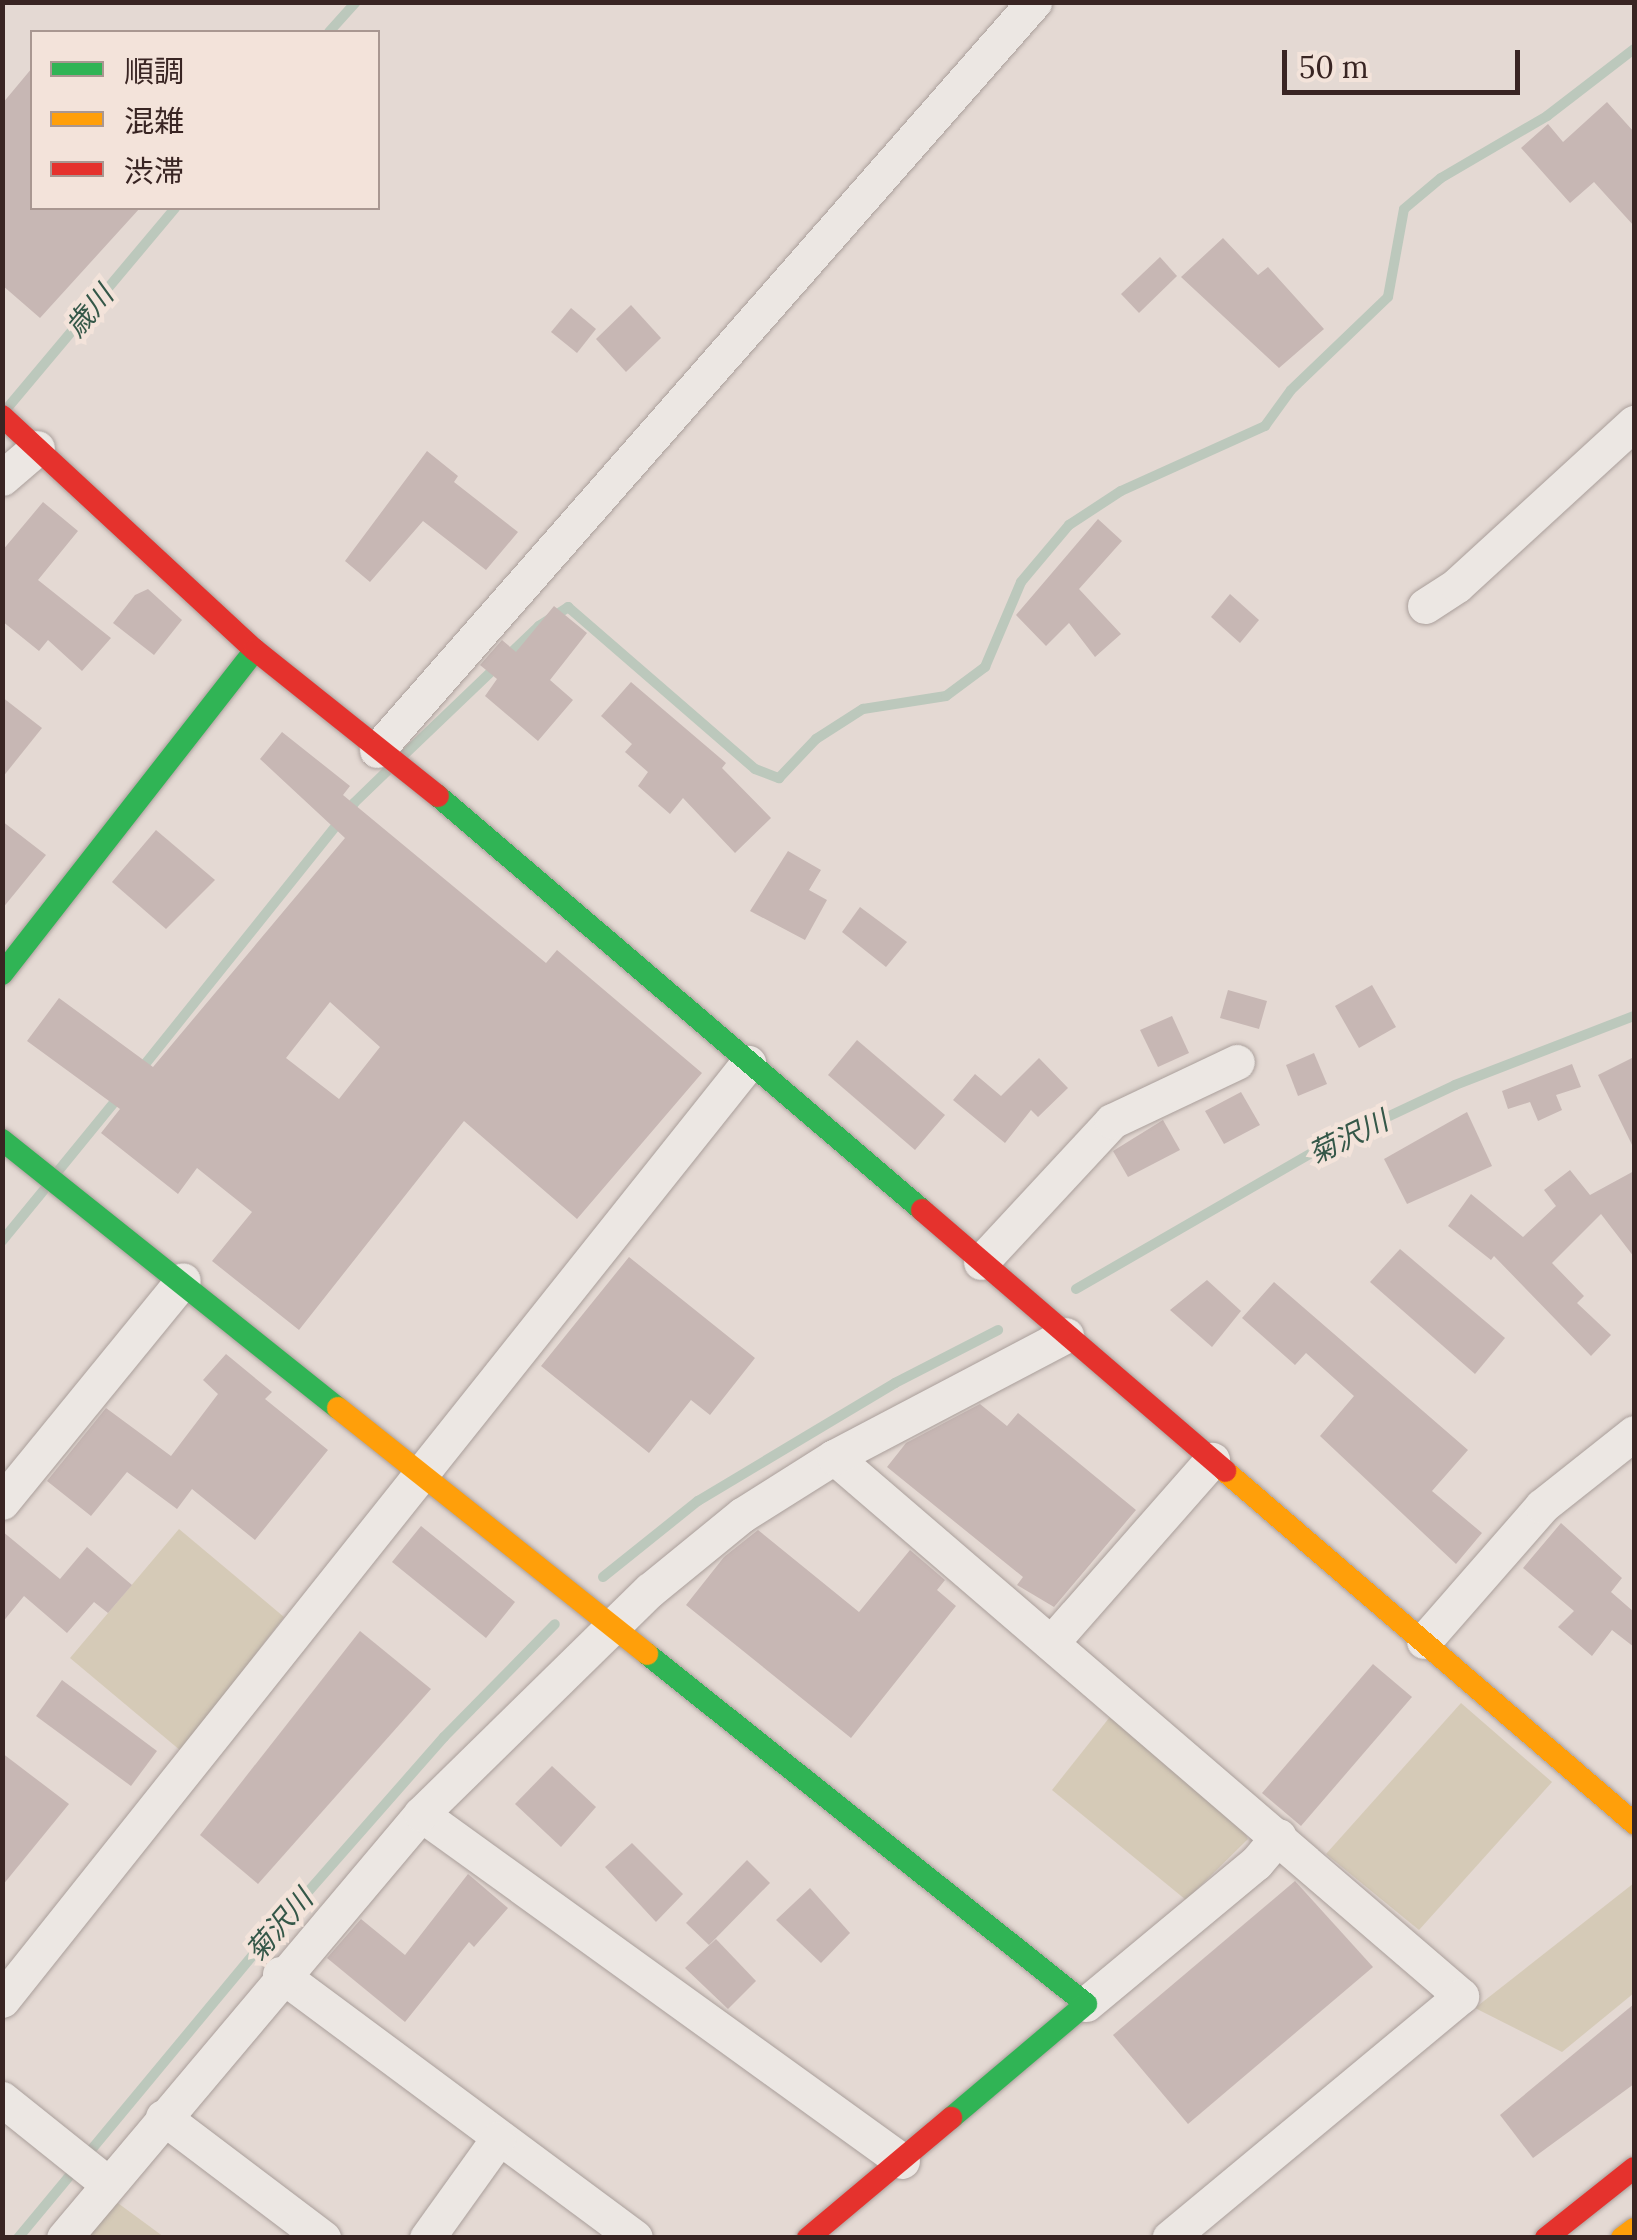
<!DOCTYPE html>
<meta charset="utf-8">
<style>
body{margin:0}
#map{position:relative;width:1637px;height:2240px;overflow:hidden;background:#e4d9d3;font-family:Lora,"Noto Sans JP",serif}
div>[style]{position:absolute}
.green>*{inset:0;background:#d5cab7}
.stream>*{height:10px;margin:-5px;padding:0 5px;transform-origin:5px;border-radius:5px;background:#bcc8bc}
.building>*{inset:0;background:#c7b7b4}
.roads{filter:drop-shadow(0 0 2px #aa9f9b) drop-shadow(0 0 2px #aa9f9b)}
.street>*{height:35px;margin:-17.5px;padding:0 17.5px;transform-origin:17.5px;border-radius:17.5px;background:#ece7e3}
.fast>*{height:22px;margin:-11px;padding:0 11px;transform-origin:11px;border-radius:11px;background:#30b455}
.slow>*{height:22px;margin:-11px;padding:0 11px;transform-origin:11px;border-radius:11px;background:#ff9f0a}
.jam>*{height:22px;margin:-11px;padding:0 11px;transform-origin:11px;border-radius:11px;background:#e5322d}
span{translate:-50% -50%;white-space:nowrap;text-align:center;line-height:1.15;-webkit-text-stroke:9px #f3e3da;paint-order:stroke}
.water-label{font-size:28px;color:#345748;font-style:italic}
.frame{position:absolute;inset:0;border:5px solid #392523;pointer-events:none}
.legend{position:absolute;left:30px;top:30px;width:350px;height:180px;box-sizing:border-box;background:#f3e3da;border:2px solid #a99791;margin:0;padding:12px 18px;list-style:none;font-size:30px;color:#392523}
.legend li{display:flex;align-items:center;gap:20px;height:50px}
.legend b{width:50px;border:2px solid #a99791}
.scale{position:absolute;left:1282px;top:50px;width:238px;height:45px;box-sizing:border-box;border:5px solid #392523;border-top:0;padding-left:12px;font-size:30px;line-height:35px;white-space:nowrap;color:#392523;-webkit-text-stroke:8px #f3e3da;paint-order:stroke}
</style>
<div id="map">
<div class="green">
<i style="clip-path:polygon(179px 1529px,284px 1617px,181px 1751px,70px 1658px)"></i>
<i style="clip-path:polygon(1461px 1703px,1552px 1782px,1419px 1930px,1326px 1854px)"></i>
<i style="clip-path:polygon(1113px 1713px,1240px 1824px,1248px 1839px,1186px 1900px,1052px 1790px)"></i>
<i style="clip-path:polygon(1634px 1883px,1634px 1993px,1562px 2052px,1475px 2008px)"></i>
<i style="clip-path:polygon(111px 2198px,164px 2237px,80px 2238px)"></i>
</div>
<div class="stream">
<i style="left:329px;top:32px;width:40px;rotate:-48deg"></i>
<i style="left:9px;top:406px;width:258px;rotate:-50deg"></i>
<i style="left:404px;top:755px;width:187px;rotate:-43.7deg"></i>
<i style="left:539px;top:626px;width:35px;rotate:-33deg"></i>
<i style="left:568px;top:607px;width:247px;rotate:40.9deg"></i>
<i style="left:755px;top:769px;width:26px;rotate:21deg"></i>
<i style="left:779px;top:778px;width:54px;rotate:-46.5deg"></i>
<i style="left:816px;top:739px;width:56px;rotate:-32.6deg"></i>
<i style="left:863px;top:709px;width:84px;rotate:-8.9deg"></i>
<i style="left:946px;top:696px;width:49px;rotate:-36.6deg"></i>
<i style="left:985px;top:667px;width:92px;rotate:-67deg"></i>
<i style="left:1021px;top:582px;width:75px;rotate:-49.9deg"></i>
<i style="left:1069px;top:525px;width:62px;rotate:-33.2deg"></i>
<i style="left:1121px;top:491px;width:158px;rotate:-24.3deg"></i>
<i style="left:1265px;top:426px;width:44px;rotate:-54.2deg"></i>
<i style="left:1291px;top:390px;width:134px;rotate:-43.8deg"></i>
<i style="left:1388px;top:297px;width:89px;rotate:-79.7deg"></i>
<i style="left:1404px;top:209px;width:48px;rotate:-40deg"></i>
<i style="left:1441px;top:178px;width:123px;rotate:-30.3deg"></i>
<i style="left:1547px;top:116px;width:110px;rotate:-37.6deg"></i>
<i style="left:138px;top:1073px;width:346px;rotate:-51.3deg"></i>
<i style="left:354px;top:803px;width:47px;rotate:-44.1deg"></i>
<i style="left:59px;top:1170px;width:98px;rotate:-50.8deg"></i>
<i style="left:2px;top:1241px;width:65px;rotate:-50.6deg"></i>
<i style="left:1076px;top:1289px;width:276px;rotate:-30deg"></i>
<i style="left:1315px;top:1151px;width:155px;rotate:-25.2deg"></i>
<i style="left:1455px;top:1085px;width:192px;rotate:-21.1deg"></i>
<i style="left:603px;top:1577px;width:122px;rotate:-38.7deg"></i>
<i style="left:698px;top:1501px;width:230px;rotate:-30.9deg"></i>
<i style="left:895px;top:1383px;width:116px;rotate:-27.2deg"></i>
<i style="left:18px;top:2238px;width:373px;rotate:-50.3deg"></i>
<i style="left:256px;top:1951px;width:285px;rotate:-48.7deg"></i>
<i style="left:444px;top:1737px;width:158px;rotate:-45.5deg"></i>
</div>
<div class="building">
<i style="clip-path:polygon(32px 68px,32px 208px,140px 208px,40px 318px,2px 285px,2px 104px)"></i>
<i style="clip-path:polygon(1607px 102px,1634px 132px,1634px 226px,1594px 182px,1570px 203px,1521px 148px,1548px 124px,1563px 142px)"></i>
<i style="clip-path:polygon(1223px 238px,1258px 275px,1268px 267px,1324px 329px,1279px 368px,1181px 277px)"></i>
<i style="clip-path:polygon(1160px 257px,1177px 276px,1139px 313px,1121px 294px)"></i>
<i style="clip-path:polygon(631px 305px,661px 338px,626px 372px,596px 339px)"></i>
<i style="clip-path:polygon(571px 308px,596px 329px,577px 353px,551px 332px)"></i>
<i style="clip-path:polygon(427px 451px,458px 476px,454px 482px,518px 532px,486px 570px,423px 521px,370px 582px,345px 561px)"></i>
<i style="clip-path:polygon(43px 502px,78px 531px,38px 580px,111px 638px,82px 671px,48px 640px,39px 651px,2px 621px,2px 551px)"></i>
<i style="clip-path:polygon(1098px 519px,1122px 541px,1079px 589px,1121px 634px,1095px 657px,1069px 623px,1046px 646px,1016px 615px)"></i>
<i style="clip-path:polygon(148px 589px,182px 620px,154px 655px,113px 623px,135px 595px)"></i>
<i style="clip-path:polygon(1230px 594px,1259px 620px,1240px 643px,1211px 617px)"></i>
<i style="clip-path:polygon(554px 606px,587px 633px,550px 680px,573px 700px,538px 741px,485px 696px,497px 679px,480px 665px,502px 640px,516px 652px)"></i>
<i style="clip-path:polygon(631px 682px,726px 763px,722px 768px,771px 818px,735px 853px,683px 798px,670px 814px,638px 786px,648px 772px,625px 752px,632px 744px,601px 716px)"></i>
<i style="clip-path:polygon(2px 697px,42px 728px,2px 778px)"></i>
<i style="clip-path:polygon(evenodd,282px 732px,350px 786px,343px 795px,546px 963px,557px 950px,702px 1073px,577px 1219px,464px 1121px,299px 1330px,212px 1261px,252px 1212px,197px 1168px,178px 1194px,101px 1133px,120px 1109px,27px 1041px,59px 998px,153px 1067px,345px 838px,260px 759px,282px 732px,330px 1002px,380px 1047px,339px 1099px,286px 1058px,330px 1002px)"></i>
<i style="clip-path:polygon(2px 821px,46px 855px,2px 909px)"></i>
<i style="clip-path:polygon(156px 830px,215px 880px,166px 929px,112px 882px)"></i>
<i style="clip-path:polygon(788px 851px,821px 870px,809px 890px,827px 900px,805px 940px,750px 911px)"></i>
<i style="clip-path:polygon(860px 907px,907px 942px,886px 967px,842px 932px)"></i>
<i style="clip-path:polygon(1372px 985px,1396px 1027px,1359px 1048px,1335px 1006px)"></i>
<i style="clip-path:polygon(1228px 990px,1267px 1001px,1259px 1029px,1220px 1018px)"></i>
<i style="clip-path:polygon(1172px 1016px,1189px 1053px,1158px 1067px,1140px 1030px)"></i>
<i style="clip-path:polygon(857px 1040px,945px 1115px,915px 1150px,828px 1075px)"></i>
<i style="clip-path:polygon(1314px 1053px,1327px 1084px,1298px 1096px,1286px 1065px)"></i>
<i style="clip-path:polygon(1634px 1057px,1634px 1149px,1598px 1075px)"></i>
<i style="clip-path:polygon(1039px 1058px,1068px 1088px,1038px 1117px,1031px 1110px,1005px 1143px,953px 1100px,975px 1074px,1001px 1096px)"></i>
<i style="clip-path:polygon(1572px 1064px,1581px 1087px,1556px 1095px,1562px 1110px,1538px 1121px,1530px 1102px,1508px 1109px,1502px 1091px)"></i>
<i style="clip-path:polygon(1241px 1092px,1260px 1125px,1224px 1144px,1205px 1111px)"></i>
<i style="clip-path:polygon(1467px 1112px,1492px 1166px,1407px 1204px,1384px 1159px)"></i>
<i style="clip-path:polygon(1163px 1120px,1180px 1150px,1128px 1177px,1113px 1151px)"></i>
<i style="clip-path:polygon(1570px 1170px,1590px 1195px,1634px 1171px,1634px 1257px,1601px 1214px,1552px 1263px,1584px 1296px,1577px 1303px,1611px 1335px,1591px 1356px,1494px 1256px,1491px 1260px,1448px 1226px,1471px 1194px,1523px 1237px,1556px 1206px,1544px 1190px)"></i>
<i style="clip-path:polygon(1400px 1249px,1505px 1338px,1475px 1374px,1370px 1282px)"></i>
<i style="clip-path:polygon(629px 1257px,755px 1358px,710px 1415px,691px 1400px,649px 1453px,541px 1366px)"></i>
<i style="clip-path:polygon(1207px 1280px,1241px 1311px,1212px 1347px,1170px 1310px)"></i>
<i style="clip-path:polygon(1274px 1282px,1468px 1450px,1432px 1491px,1482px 1533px,1456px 1564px,1320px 1436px,1354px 1396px,1306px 1353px,1295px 1365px,1242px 1318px)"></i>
<i style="clip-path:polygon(226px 1354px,272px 1392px,265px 1399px,328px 1450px,255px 1540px,192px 1489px,177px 1509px,127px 1472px,91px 1516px,47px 1481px,106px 1408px,171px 1456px,218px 1394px,203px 1380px)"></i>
<i style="clip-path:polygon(980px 1404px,1007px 1426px,1018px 1413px,1136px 1510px,1054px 1607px,1017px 1585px,1023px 1577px,887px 1467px,906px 1443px)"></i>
<i style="clip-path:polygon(1561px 1523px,1622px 1578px,1611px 1592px,1634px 1612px,1634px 1647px,1612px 1630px,1592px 1656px,1558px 1627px,1574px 1611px,1523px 1568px)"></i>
<i style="clip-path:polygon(421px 1526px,515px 1602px,486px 1638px,392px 1562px)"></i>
<i style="clip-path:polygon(758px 1530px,859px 1612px,910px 1550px,945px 1580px,937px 1590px,956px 1606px,851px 1738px,686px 1605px,724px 1557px)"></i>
<i style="clip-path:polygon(2px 1531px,60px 1579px,87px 1547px,132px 1585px,108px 1613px,94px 1602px,67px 1633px,24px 1596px,2px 1623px)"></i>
<i style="clip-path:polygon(360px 1631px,431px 1689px,258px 1884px,200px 1835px)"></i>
<i style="clip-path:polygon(1373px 1664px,1412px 1697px,1301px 1826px,1262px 1793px)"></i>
<i style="clip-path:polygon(62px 1680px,157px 1751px,131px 1786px,36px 1716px)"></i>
<i style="clip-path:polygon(2px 1753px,69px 1804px,2px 1886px)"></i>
<i style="clip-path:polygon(552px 1766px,596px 1807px,561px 1847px,515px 1804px)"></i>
<i style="clip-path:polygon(632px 1843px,683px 1894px,656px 1922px,605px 1867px)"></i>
<i style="clip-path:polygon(747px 1860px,770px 1883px,709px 1945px,686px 1923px)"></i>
<i style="clip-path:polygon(468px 1874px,508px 1908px,474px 1947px,469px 1942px,405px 2022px,327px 1958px,361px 1919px,405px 1955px)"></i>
<i style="clip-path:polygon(1295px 1881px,1373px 1967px,1188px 2124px,1113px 2035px)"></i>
<i style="clip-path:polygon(810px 1888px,850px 1933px,821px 1963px,776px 1920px)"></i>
<i style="clip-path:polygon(716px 1939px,756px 1981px,728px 2009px,685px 1968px)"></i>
<i style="clip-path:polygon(1634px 2004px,1634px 2084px,1533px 2158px,1500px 2115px)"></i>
</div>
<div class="roads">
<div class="street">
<i style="left:2px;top:478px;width:46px;rotate:-40.6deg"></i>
<i style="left:1425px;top:606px;width:38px;rotate:-33deg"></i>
<i style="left:1457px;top:585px;width:240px;rotate:-42.5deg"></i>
<i style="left:377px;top:750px;width:996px;rotate:-48.71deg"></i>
<i style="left:981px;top:1262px;width:192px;rotate:-47.1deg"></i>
<i style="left:1112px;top:1121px;width:138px;rotate:-25.3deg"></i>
<i style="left:834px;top:1457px;width:827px;rotate:40.68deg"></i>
<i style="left:1461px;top:1996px;width:379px;rotate:140.3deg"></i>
<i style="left:2px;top:1502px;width:286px;rotate:-50.8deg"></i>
<i style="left:1424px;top:1641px;width:179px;rotate:-48.8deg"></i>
<i style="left:1542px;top:1506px;width:117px;rotate:-38.4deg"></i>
<i style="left:1051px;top:1643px;width:244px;rotate:-48.7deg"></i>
<i style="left:421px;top:1814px;width:593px;rotate:35.81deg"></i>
<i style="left:280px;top:1974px;width:442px;rotate:36.6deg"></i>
<i style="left:2px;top:2000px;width:1198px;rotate:-51.47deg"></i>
<i style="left:1086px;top:2004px;width:221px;rotate:-39.7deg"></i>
<i style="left:1256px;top:1863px;width:35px;rotate:-50deg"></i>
<i style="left:2px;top:2099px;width:136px;rotate:38.7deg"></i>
<i style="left:163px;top:2117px;width:201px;rotate:37.1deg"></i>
<i style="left:64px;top:2238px;width:554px;rotate:-49.9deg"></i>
<i style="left:421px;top:1814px;width:320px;rotate:-44.4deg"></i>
<i style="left:650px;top:1590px;width:119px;rotate:-39.2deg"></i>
<i style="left:742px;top:1515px;width:109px;rotate:-32.2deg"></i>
<i style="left:834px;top:1457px;width:262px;rotate:-27.7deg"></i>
<i style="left:427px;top:2238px;width:122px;rotate:-54.4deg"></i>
</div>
<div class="fast">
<i style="left:438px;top:796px;width:637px;rotate:40.54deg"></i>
<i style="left:2px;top:974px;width:411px;rotate:-52deg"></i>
<i style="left:2px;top:1140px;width:430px;rotate:38.6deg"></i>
<i style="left:647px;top:1654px;width:561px;rotate:38.56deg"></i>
<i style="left:1086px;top:2004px;width:177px;rotate:139.8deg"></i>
</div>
<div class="slow">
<i style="left:338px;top:1408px;width:395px;rotate:38.5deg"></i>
<i style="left:1225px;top:1471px;width:540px;rotate:40.72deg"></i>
<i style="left:1622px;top:2238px;width:15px;rotate:-37deg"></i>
</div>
<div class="jam">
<i style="left:2px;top:416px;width:345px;rotate:42.8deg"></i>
<i style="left:255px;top:650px;width:234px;rotate:38.6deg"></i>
<i style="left:922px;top:1210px;width:400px;rotate:40.7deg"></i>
<i style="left:808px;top:2238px;width:187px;rotate:-40deg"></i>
<i style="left:1546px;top:2238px;width:112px;rotate:-38.5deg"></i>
</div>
</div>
<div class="water-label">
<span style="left:89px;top:311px;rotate:-50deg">歳川</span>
<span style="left:1348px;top:1137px;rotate:-26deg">菊沢川</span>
<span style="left:279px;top:1925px;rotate:-49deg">菊沢川</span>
</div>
<div class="frame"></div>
<ul class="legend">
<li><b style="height:12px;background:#30b455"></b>順調</li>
<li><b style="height:12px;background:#ff9f0a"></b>混雑</li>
<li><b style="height:12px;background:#e5322d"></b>渋滞</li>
</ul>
<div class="scale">50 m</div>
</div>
